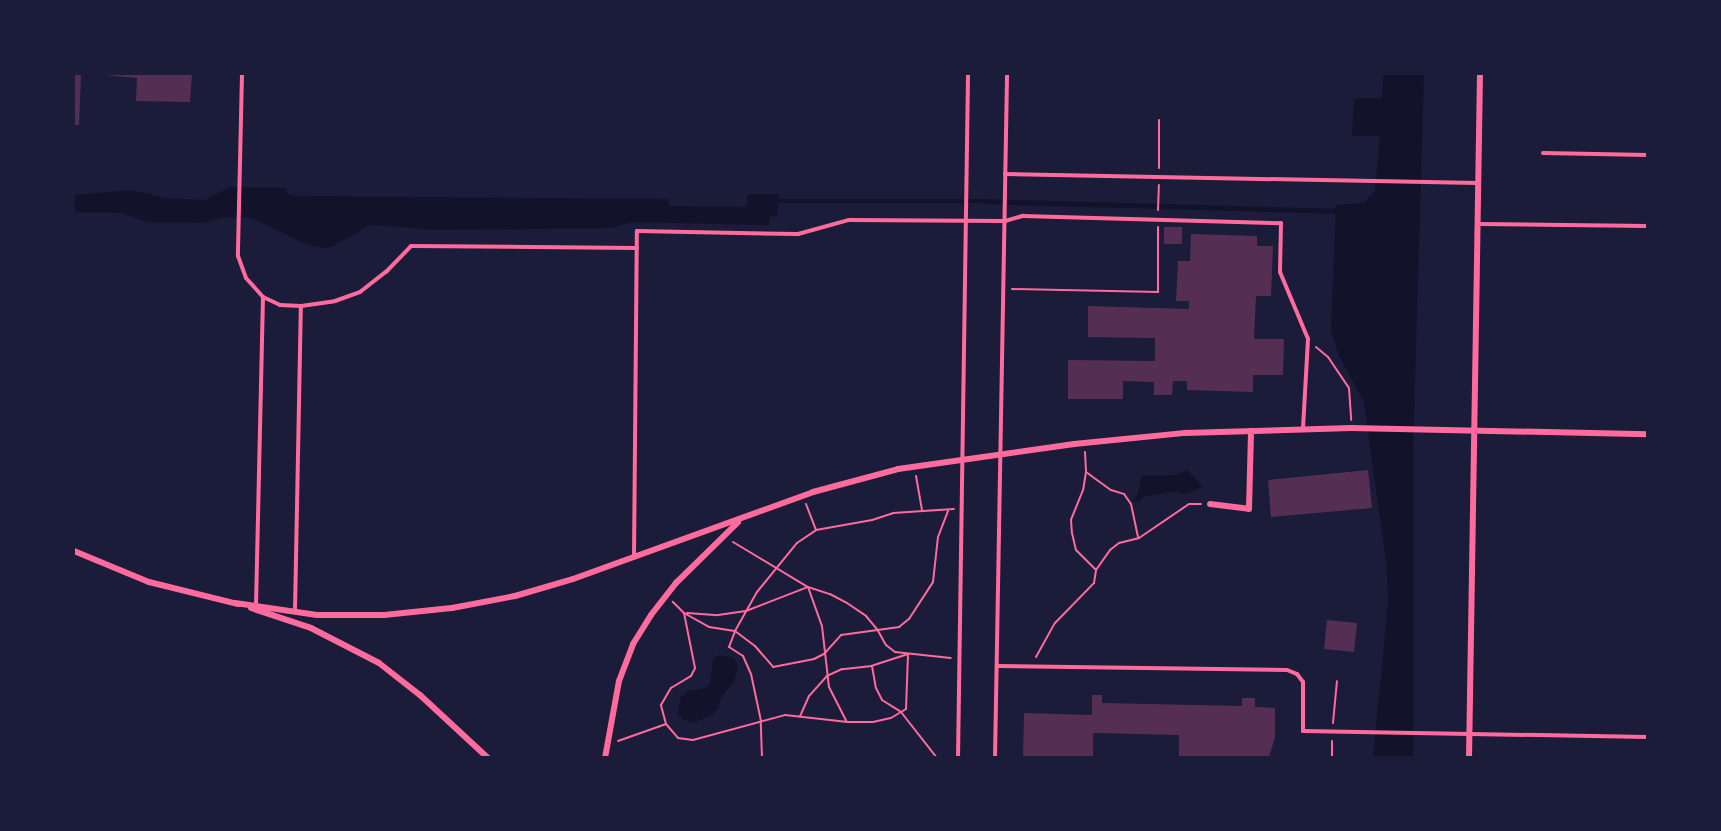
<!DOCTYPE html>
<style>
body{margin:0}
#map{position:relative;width:1721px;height:831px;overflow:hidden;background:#1b1b3a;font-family:Roboto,sans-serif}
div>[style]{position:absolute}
.water>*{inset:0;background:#12122b}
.stream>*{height:4.5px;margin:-2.25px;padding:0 2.25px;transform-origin:2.25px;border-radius:2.25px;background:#12122b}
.building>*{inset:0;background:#542f53}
.path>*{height:2px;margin:-1px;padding:0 1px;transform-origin:1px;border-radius:1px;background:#ff6b9d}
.service>*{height:4px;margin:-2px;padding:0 2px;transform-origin:2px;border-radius:2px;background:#ff6b9d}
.minor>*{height:6px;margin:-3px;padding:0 3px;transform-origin:3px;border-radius:3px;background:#ff6b9d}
span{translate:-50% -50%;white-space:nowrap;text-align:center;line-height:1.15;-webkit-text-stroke:4.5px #1b1b3a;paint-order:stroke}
.frame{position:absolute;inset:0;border:75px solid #1b1b3a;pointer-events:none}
</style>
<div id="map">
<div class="water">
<i style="clip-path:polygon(1383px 74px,1424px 74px,1413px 449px,1413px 757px,1373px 757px,1388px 604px,1387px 569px,1364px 402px,1339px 356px,1331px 331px,1336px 205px,1364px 203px,1375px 190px,1380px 136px,1352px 136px,1354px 98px,1382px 98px)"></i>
<i style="clip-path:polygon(230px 187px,286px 188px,287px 194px,296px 196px,669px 199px,669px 206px,747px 207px,748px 194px,779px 194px,777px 217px,770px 216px,769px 225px,632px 222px,611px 228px,438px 230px,370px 225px,328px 249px,306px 244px,252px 218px,224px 217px,203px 223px,147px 222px,122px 213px,74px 212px,74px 195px,132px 190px,165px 198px,205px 200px)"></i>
<i style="clip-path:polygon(1187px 470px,1203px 486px,1197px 490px,1183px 494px,1176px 491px,1145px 496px,1139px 502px,1132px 501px,1138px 494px,1142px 476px,1175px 475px)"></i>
<i style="clip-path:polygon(719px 655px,733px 658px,738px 665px,734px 682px,722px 696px,718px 708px,712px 715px,693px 723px,683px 719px,677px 714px,681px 697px,689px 691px,705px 688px,710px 684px,713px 659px)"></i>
</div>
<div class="stream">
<i style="left:779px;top:201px;width:204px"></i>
<i style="left:983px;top:201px;width:353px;rotate:1.6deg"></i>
</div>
<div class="building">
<i style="clip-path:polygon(74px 74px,81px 74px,79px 125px,74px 125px)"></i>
<i style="clip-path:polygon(94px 74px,192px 74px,190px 102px,136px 101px,137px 78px)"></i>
<i style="clip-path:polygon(1164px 227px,1182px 227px,1182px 244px,1164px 244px)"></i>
<i style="clip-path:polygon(1191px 234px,1257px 236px,1257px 246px,1273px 246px,1271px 296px,1256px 296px,1254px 339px,1284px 339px,1283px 375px,1253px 375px,1253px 392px,1187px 390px,1187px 381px,1173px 381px,1172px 395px,1154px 395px,1154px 382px,1123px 381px,1123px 399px,1068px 399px,1068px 360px,1155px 361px,1155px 338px,1088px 337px,1088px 306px,1189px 309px,1189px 301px,1176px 301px,1178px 261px,1190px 261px)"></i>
<i style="clip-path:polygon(1368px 470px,1372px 508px,1271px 517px,1268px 480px)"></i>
<i style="clip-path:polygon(1327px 620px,1357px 623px,1354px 652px,1324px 649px)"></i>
<i style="clip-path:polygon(1092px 695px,1102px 695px,1102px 703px,1242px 706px,1242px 698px,1255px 698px,1255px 707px,1275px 708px,1275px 737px,1270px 754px,1268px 758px,1179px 758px,1179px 735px,1093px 733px,1093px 758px,1023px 758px,1024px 713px,1092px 715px)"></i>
</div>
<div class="path">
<i style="left:1159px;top:168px;width:48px;rotate:-90deg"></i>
<i style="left:1158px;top:210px;width:25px;rotate:-88deg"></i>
<i style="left:1012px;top:289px;width:146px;rotate:1.2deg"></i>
<i style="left:1158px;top:292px;width:65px;rotate:-90deg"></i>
<i style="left:1316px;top:347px;width:16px;rotate:40deg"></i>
<i style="left:1328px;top:357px;width:37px;rotate:56deg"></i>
<i style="left:1349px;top:388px;width:32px;rotate:86deg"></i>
<i style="left:1085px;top:452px;width:20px;rotate:87deg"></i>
<i style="left:1086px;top:472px;width:18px;rotate:99deg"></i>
<i style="left:1083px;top:490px;width:32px;rotate:112deg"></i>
<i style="left:1071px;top:520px;width:13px;rotate:86deg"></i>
<i style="left:1072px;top:533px;width:17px;rotate:77deg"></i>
<i style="left:1076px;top:550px;width:28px;rotate:45deg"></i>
<i style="left:1086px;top:472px;width:31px;rotate:36deg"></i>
<i style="left:1111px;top:490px;width:14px;rotate:17deg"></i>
<i style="left:1124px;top:494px;width:12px;rotate:55deg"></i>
<i style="left:1131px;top:504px;width:34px;rotate:78deg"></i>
<i style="left:916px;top:476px;width:34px;rotate:80deg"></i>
<i style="left:806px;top:504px;width:28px;rotate:69deg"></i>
<i style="left:733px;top:542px;width:87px;rotate:31deg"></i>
<i style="left:808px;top:587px;width:23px;rotate:18deg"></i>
<i style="left:830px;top:594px;width:19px;rotate:28deg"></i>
<i style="left:847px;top:603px;width:23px;rotate:34deg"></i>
<i style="left:866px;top:616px;width:17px;rotate:50deg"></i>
<i style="left:877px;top:629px;width:18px;rotate:61deg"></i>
<i style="left:886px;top:645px;width:11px;rotate:38deg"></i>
<i style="left:895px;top:652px;width:56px;rotate:6.1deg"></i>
<i style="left:684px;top:613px;width:29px;rotate:29deg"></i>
<i style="left:709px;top:627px;width:26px;rotate:9deg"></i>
<i style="left:735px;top:631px;width:25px;rotate:37deg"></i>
<i style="left:755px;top:646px;width:28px;rotate:49deg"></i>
<i style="left:773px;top:667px;width:42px;rotate:-11deg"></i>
<i style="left:814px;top:659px;width:11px;rotate:-27deg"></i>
<i style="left:824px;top:654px;width:25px;rotate:-48deg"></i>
<i style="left:841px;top:635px;width:59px;rotate:-7.9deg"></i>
<i style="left:899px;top:627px;width:13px;rotate:-39deg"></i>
<i style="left:909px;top:619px;width:44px;rotate:-57deg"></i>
<i style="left:933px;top:582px;width:45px;rotate:-83.7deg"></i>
<i style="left:938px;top:537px;width:28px;rotate:-69deg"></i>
<i style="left:687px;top:613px;width:31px;rotate:4deg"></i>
<i style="left:718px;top:615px;width:28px;rotate:-8deg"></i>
<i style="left:746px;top:611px;width:66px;rotate:-21.2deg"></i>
<i style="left:808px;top:587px;width:41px;rotate:70.3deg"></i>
<i style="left:822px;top:626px;width:61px;rotate:83.5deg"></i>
<i style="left:829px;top:687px;width:39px;rotate:63deg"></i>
<i style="left:1036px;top:657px;width:39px;rotate:-61deg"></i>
<i style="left:1055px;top:623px;width:56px;rotate:-45.7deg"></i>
<i style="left:1094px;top:583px;width:13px;rotate:-81deg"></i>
<i style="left:1096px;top:570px;width:24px;rotate:-55deg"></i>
<i style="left:1110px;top:550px;width:11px;rotate:-38deg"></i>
<i style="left:1119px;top:543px;width:21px;rotate:-14deg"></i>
<i style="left:1139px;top:538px;width:60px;rotate:-34.2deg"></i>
<i style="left:1189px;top:504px;width:12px"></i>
<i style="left:872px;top:666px;width:22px;rotate:80deg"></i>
<i style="left:876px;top:688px;width:13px;rotate:63deg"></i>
<i style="left:882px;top:700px;width:22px;rotate:32deg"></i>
<i style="left:901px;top:712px;width:58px;rotate:52deg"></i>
<i style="left:1333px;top:723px;width:42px;rotate:-84.6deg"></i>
<i style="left:666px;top:724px;width:20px;rotate:-105deg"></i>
<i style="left:661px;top:705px;width:20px;rotate:-60deg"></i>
<i style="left:671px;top:688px;width:23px;rotate:-31deg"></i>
<i style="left:691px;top:676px;width:9px;rotate:-63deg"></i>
<i style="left:695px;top:668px;width:56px;rotate:-101.3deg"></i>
<i style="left:684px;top:613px;width:16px;rotate:-135deg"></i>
<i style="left:618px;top:741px;width:51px;rotate:-19.5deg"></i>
<i style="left:666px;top:724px;width:18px;rotate:49deg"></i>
<i style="left:678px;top:738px;width:15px;rotate:8deg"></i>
<i style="left:693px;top:740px;width:95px;rotate:-15.2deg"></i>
<i style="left:785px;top:715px;width:63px;rotate:6.3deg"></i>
<i style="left:848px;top:722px;width:25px"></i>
<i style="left:873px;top:722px;width:18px;rotate:-13deg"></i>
<i style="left:891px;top:718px;width:17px;rotate:-31deg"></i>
<i style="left:906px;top:709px;width:55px;rotate:-87.9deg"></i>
<i style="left:908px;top:654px;width:38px;rotate:162deg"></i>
<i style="left:872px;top:666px;width:30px;rotate:174deg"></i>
<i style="left:842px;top:669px;width:17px;rotate:155deg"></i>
<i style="left:827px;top:676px;width:27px;rotate:132deg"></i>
<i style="left:809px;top:696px;width:22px;rotate:114deg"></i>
<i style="left:762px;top:758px;width:37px;rotate:-92deg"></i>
<i style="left:761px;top:721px;width:48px;rotate:-102deg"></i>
<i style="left:751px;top:674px;width:20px;rotate:-114deg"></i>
<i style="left:743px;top:656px;width:17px;rotate:-147deg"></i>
<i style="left:729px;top:647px;width:17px;rotate:-69deg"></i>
<i style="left:735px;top:631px;width:45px;rotate:-60.6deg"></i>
<i style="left:757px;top:592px;width:63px;rotate:-50.8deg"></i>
<i style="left:797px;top:543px;width:23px;rotate:-34deg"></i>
<i style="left:816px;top:530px;width:57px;rotate:-10.1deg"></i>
<i style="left:872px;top:520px;width:22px;rotate:-18deg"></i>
<i style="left:893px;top:513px;width:61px;rotate:-3.8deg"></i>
<i style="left:1332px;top:758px;width:17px;rotate:-90deg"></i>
</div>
<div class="service">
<i style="left:242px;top:74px;width:182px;rotate:91.3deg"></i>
<i style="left:238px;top:256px;width:23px;rotate:70deg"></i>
<i style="left:246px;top:278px;width:25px;rotate:48deg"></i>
<i style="left:263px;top:297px;width:19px;rotate:25deg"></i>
<i style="left:280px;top:305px;width:21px;rotate:3deg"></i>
<i style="left:301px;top:306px;width:34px;rotate:-8deg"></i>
<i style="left:335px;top:301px;width:27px;rotate:-20deg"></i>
<i style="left:360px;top:292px;width:33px;rotate:-38deg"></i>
<i style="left:386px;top:272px;width:36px;rotate:-46deg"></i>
<i style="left:411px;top:246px;width:226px;rotate:0.5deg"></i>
<i style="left:1543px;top:153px;width:105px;rotate:1.1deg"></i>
<i style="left:1005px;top:174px;width:473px;rotate:1.1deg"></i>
<i style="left:1478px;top:224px;width:170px;rotate:0.7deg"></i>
<i style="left:634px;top:557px;width:326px;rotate:-89.5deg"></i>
<i style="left:637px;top:231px;width:161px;rotate:1.1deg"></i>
<i style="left:798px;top:234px;width:53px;rotate:-15.4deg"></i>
<i style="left:849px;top:220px;width:156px;rotate:0.4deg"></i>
<i style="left:1005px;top:221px;width:19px;rotate:-16deg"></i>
<i style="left:1023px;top:216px;width:258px;rotate:1.6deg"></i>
<i style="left:1281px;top:223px;width:49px;rotate:91.2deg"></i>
<i style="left:1280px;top:272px;width:73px;rotate:67.3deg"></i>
<i style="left:1308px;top:339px;width:90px;rotate:93.2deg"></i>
<i style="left:256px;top:605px;width:308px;rotate:-88.7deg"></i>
<i style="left:295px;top:611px;width:305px;rotate:-88.9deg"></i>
<i style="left:997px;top:666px;width:290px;rotate:0.8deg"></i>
<i style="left:1287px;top:670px;width:11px;rotate:22deg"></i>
<i style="left:1297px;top:674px;width:10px;rotate:53deg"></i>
<i style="left:1303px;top:682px;width:49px;rotate:90deg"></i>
<i style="left:1303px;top:731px;width:345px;rotate:1deg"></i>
<i style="left:958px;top:758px;width:684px;rotate:-89.16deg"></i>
<i style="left:995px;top:758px;width:684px;rotate:-88.99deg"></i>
</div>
<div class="minor">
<i style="left:1210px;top:504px;width:39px;rotate:7deg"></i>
<i style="left:1249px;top:509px;width:78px;rotate:-88.5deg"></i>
<i style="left:74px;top:551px;width:81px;rotate:22.5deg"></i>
<i style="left:149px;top:582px;width:92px;rotate:13.9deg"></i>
<i style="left:235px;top:603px;width:83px;rotate:8.3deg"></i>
<i style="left:317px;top:615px;width:67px"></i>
<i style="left:384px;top:615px;width:68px;rotate:-5.9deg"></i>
<i style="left:452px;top:608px;width:64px;rotate:-10.8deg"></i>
<i style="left:515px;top:596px;width:60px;rotate:-16.3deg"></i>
<i style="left:573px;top:579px;width:255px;rotate:-19.9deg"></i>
<i style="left:813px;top:492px;width:88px;rotate:-15.1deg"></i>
<i style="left:898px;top:469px;width:178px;rotate:-8.1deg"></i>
<i style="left:1074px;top:444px;width:112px;rotate:-5.7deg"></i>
<i style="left:1185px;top:433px;width:166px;rotate:-1.7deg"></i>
<i style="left:1351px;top:428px;width:297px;rotate:1.2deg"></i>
<i style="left:251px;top:608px;width:63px;rotate:18.4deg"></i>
<i style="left:311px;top:628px;width:76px;rotate:27.2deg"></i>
<i style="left:379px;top:663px;width:52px;rotate:38deg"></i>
<i style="left:420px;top:695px;width:93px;rotate:42.8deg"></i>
<i style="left:605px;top:758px;width:78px;rotate:-79.7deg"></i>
<i style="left:619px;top:681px;width:40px;rotate:-69deg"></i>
<i style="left:633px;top:644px;width:34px;rotate:-58deg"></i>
<i style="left:651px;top:615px;width:41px;rotate:-52deg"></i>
<i style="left:676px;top:583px;width:87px;rotate:-44.5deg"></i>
<i style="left:1469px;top:758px;width:684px;rotate:-89.08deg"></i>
</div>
<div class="frame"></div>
</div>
